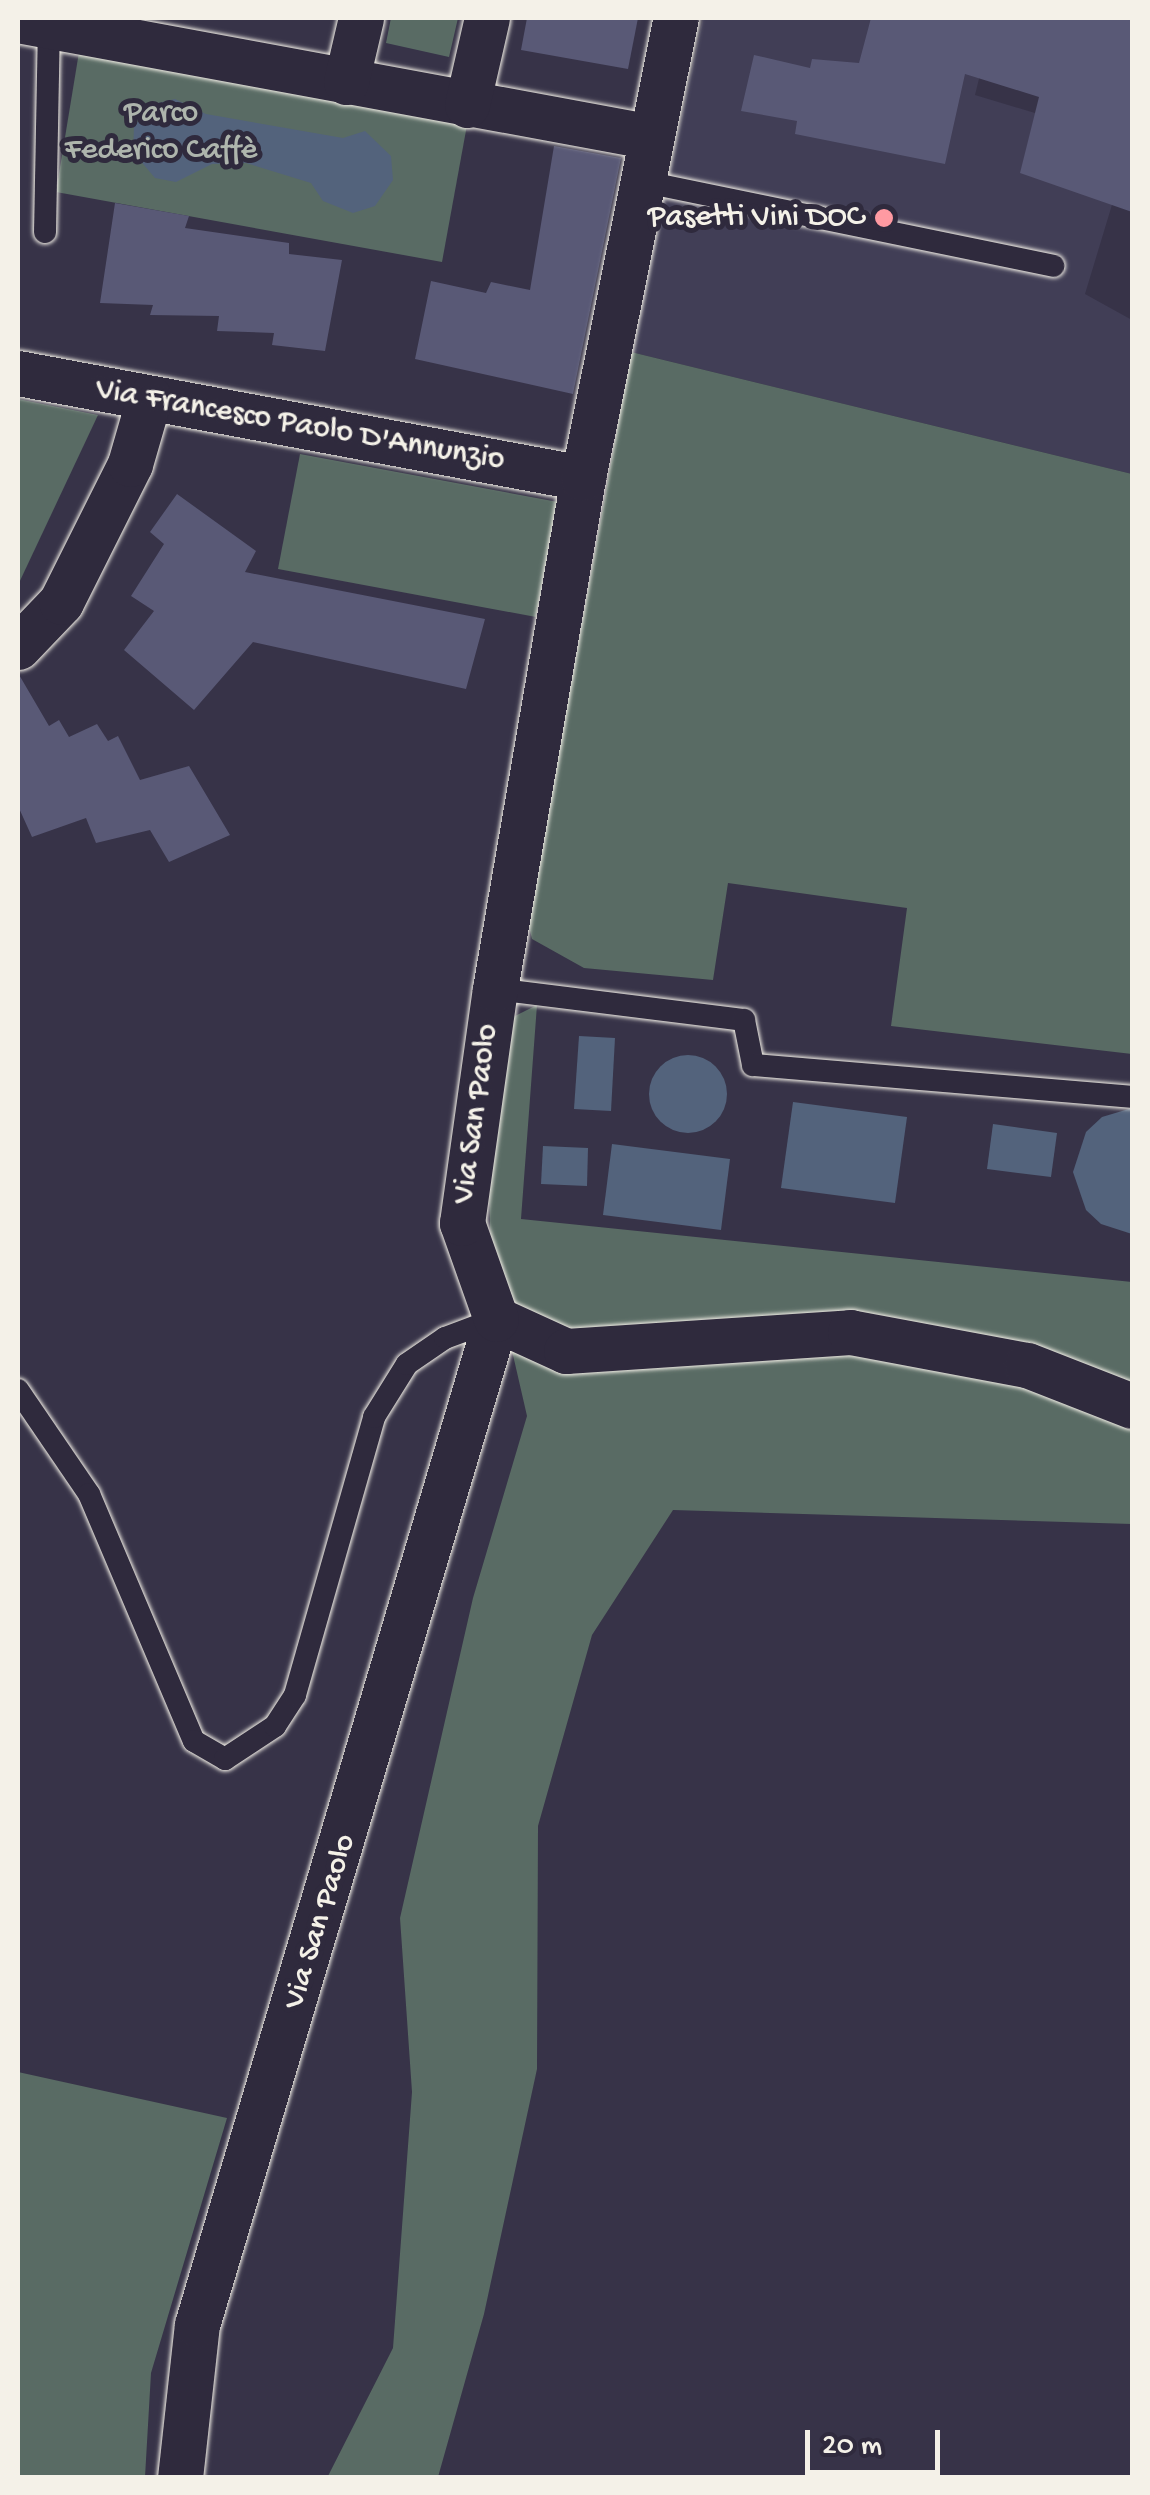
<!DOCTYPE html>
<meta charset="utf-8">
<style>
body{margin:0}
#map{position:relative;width:1150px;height:2495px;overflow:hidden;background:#373348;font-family:"Gochi Hand",sans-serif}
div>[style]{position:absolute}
.built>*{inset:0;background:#413e56}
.green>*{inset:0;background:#596b64}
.water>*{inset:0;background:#53637c}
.round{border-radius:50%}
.building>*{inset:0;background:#595976}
.roads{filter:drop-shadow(0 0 2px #f4f1e8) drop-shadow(0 0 2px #f4f1e8)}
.lane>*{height:22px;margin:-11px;padding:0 11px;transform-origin:11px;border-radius:11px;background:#2f2a3d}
.street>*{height:45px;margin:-22.5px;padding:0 22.5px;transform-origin:22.5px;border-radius:22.5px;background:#2f2a3d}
.dots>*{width:28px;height:28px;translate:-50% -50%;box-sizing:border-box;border:5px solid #2f2a3d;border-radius:50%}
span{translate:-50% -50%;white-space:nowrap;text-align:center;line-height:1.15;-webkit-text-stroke:10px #2f2a3d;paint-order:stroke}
.park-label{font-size:32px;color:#aeb5ad}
.poi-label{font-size:32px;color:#f4f1e8}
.right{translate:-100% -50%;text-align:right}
.street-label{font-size:32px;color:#f4f1e8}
.frame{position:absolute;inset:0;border:20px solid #f4f1e8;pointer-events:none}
.scale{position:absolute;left:805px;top:2430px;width:135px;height:45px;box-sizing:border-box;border:5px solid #f4f1e8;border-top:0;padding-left:12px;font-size:30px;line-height:35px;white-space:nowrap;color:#f4f1e8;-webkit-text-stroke:8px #2f2a3d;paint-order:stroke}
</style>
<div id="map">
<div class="built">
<i style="clip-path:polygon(703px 18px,994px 18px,975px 95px,1131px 142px,1085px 294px,1132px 320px,1132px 474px,631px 352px)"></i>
</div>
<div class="green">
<i style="clip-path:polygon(391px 18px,458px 18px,449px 57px,386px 43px)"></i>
<i style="clip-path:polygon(81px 40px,469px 114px,442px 262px,56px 192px)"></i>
<i style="clip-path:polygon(631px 352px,1132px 474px,1132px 1054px,891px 1026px,907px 908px,728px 883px,713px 980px,584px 968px,532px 939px,528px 922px)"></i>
<i style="clip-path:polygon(18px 399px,98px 415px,18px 585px)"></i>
<i style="clip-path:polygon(300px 454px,558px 502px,536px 617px,278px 569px)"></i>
<i style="clip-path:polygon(537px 1005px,521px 1219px,1132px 1282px,1132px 1524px,673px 1510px,592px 1635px,538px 1826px,537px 2069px,484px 2314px,438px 2477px,327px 2478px,393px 2348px,412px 2092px,400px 1918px,473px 1598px,527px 1416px,491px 1259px,488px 1153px,503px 1022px)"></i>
<i style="clip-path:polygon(18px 2072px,227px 2118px,151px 2373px,145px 2477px,18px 2477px)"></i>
</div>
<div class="water">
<i style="clip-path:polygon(175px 99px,206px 114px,343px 138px,365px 131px,391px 156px,393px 180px,375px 206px,353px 213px,323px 201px,311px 183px,246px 163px,212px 164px,176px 182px,155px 178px,133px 152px,134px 127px,150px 105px)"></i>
<i style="clip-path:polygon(579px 1036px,615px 1038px,611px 1111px,574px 1109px)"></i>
<i class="round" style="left:649px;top:1055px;width:78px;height:78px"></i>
<i style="clip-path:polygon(793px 1102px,907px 1117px,895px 1203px,781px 1188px)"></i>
<i style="clip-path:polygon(1132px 1108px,1132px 1234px,1101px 1224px,1086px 1210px,1073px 1172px,1086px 1132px,1102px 1117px)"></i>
<i style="clip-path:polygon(993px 1124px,1057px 1133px,1051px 1177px,987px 1169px)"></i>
<i style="clip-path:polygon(612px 1144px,730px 1159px,721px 1230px,603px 1215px)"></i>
<i style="clip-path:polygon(543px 1146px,588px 1148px,587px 1186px,541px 1184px)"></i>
</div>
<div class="building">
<i style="clip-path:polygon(527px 18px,638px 18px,628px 69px,521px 50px)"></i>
<i style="clip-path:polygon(871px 18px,1132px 18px,1132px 212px,1020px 173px,1039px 97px,965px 74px,945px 164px,795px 134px,797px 121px,741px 111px,754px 55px,810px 68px,812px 59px,859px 63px)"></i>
<i style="clip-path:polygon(554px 146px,621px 158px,573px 394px,415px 359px,431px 281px,486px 293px,491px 282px,530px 290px)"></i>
<i style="clip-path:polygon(115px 203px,189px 216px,185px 228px,289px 243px,289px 254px,342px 260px,325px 351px,272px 345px,274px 333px,217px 331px,219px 316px,150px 315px,153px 305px,100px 303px)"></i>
<i style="clip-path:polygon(177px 494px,256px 551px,245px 572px,485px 619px,466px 689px,253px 642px,194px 710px,124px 650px,154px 611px,131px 596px,164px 544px,150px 532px)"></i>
<i style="clip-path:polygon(18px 673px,49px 726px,59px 720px,69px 737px,97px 724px,108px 741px,118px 736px,140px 780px,189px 766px,230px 835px,169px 862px,150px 830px,96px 843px,86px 818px,32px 837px,18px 806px)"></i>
</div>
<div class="roads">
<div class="lane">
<i style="left:640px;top:181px;width:422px;rotate:11.6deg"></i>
<i style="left:45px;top:232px;width:206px;rotate:-88.9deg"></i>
<i style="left:495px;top:989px;width:251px;rotate:7.1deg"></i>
<i style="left:744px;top:1020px;width:46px;rotate:78.7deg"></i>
<i style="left:753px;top:1065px;width:380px;rotate:4.8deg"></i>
<i style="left:18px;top:1390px;width:126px;rotate:55.7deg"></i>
<i style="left:89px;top:1494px;width:268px;rotate:67deg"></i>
<i style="left:194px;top:1741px;width:36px;rotate:30deg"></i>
<i style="left:225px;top:1759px;width:60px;rotate:-33.4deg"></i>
<i style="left:275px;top:1726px;width:37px;rotate:-57deg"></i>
<i style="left:295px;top:1695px;width:289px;rotate:-74.1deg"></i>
<i style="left:374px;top:1417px;width:62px;rotate:-58.1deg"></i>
<i style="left:407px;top:1364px;width:46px;rotate:-34.4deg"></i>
<i style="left:445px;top:1338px;width:54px;rotate:-20.4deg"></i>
</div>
<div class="street">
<i style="left:18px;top:20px;width:640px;rotate:10.45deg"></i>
<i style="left:346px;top:82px;width:66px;rotate:-76.8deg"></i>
<i style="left:467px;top:105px;width:89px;rotate:-77.1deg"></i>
<i style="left:18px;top:373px;width:575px;rotate:10.53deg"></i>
<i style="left:18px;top:647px;width:62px;rotate:-46.3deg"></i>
<i style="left:61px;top:602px;width:154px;rotate:-63.4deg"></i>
<i style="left:130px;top:464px;width:69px;rotate:-73.9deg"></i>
<i style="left:496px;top:1319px;width:77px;rotate:24.6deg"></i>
<i style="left:566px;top:1351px;width:285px;rotate:-3.8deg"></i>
<i style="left:850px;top:1332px;width:180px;rotate:10.6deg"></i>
<i style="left:1027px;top:1365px;width:113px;rotate:21.3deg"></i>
<i style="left:180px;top:2478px;width:154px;rotate:-83.7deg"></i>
<i style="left:197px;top:2325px;width:1049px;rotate:-73.45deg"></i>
<i style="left:496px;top:1319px;width:102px;rotate:-109.5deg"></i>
<i style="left:462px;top:1223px;width:236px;rotate:-82deg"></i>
<i style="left:495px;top:989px;width:519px;rotate:-80.23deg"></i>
<i style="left:583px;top:478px;width:469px;rotate:-78.6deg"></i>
</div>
</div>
<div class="dots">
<i style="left:884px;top:218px;background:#ff9aa2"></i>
</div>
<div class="park-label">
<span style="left:161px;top:133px">Parco<br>Federico Caffè</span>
</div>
<div class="poi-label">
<span class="right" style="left:864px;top:218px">Pasetti Vini DOC</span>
</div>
<div class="street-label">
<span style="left:300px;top:426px;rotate:10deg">Via Francesco Paolo D'Annunzio</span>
<span style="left:477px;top:1114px;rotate:-82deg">Via San Paolo</span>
<span style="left:321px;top:1922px;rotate:-73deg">Via San Paolo</span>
</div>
<div class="frame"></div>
<div class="scale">20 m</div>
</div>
